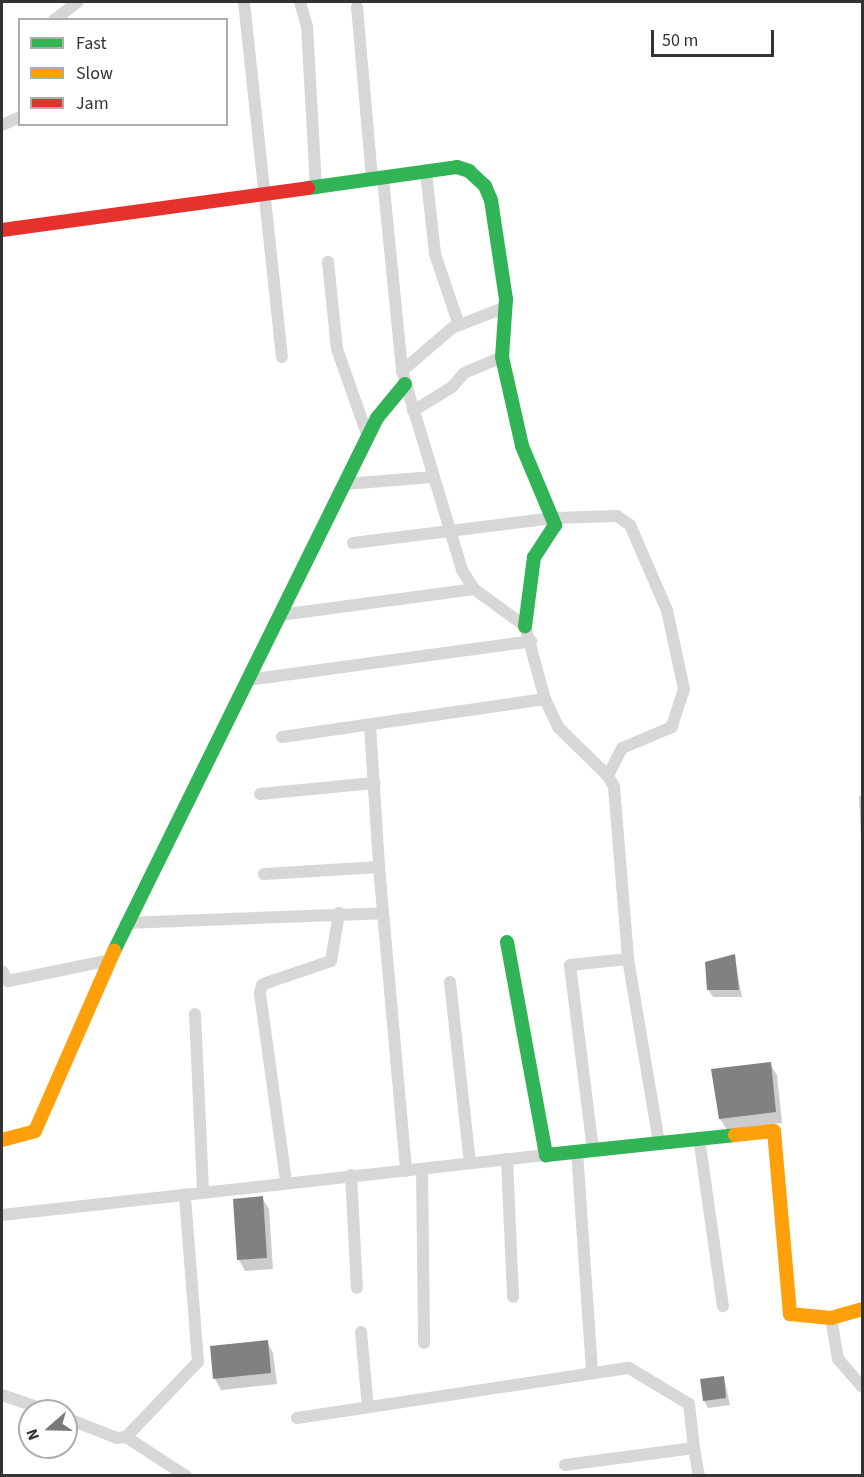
<!DOCTYPE html>
<style>
body{margin:0}
#map{position:relative;width:864px;height:1477px;overflow:hidden;background:#fff;font-family:"Source Sans 3",sans-serif}
div>[style]{position:absolute}
.shadow>*{inset:0;background:#0003}
.building>*{inset:0;background:#818181}
.street>*{height:12px;margin:-6px;padding:0 6px;transform-origin:6px;border-radius:6px;background:#d7d7d7}
.fast>*{height:14px;margin:-7px;padding:0 7px;transform-origin:7px;border-radius:7px;background:#30b455}
.slow>*{height:14px;margin:-7px;padding:0 7px;transform-origin:7px;border-radius:7px;background:#ff9f0a}
.jam>*{height:14px;margin:-7px;padding:0 7px;transform-origin:7px;border-radius:7px;background:#e5322d}
span{translate:-50% -50%;white-space:nowrap;text-align:center;line-height:1.15;-webkit-text-stroke:6px #fff;paint-order:stroke}
.frame{position:absolute;inset:0;border:3px solid #333;pointer-events:none}
.legend{position:absolute;left:18px;top:18px;width:210px;height:108px;box-sizing:border-box;background:#fff;border:2px solid #adadad;margin:0;padding:8px 10px;list-style:none;font-size:18px;color:#333}
.legend li{display:flex;align-items:center;gap:12px;height:30px}
.legend b{width:30px;border:2px solid #adadad}
.north{position:absolute;left:18px;top:1399px;width:60px;height:60px;box-sizing:border-box;background:#fff;border:2px solid #adadad;border-radius:50%;rotate:250deg;font-size:16px;font-weight:700;line-height:24px;text-align:center;color:#333}
.north::after{content:'';display:block;margin:auto;width:21px;height:27px;background:#7a7a7a;clip-path:polygon(50% 0,100% 100%,50% 72%,0 100%)}
.scale{position:absolute;left:651px;top:30px;width:123px;height:27px;box-sizing:border-box;border:3px solid #333;border-top:0;padding-left:8px;font-size:18px;line-height:21px;white-space:nowrap;color:#333;-webkit-text-stroke:4px #fff;paint-order:stroke}
</style>
<div id="map">
<div class="shadow">
<i style="clip-path:polygon(859px 796px,862px 796px,862px 859px)"></i>
<i style="clip-path:polygon(734px 955px,742px 997px,713px 997px,708px 989px)"></i>
<i style="clip-path:polygon(770px 1064px,777px 1075px,782px 1123px,727px 1130px,720px 1119px,713px 1070px)"></i>
<i style="clip-path:polygon(262px 1198px,269px 1209px,273px 1269px,245px 1271px,239px 1260px)"></i>
<i style="clip-path:polygon(267px 1342px,273px 1353px,277px 1384px,221px 1390px,215px 1379px)"></i>
<i style="clip-path:polygon(724px 1377px,730px 1405px,708px 1408px,704px 1401px)"></i>
</div>
<div class="building">
<i style="clip-path:polygon(735px 954px,739px 990px,707px 990px,705px 962px)"></i>
<i style="clip-path:polygon(771px 1062px,776px 1112px,719px 1119px,711px 1069px)"></i>
<i style="clip-path:polygon(263px 1196px,267px 1258px,237px 1260px,233px 1199px)"></i>
<i style="clip-path:polygon(268px 1340px,271px 1373px,213px 1379px,210px 1346px)"></i>
<i style="clip-path:polygon(724px 1376px,726px 1398px,703px 1401px,700px 1379px)"></i>
</div>
<div class="street">
<i style="left:244px;top:2px;width:357px;rotate:83.9deg"></i>
<i style="left:300px;top:2px;width:25px;rotate:74deg"></i>
<i style="left:307px;top:26px;width:163px;rotate:86.8deg"></i>
<i style="left:357px;top:7px;width:174px;rotate:85deg"></i>
<i style="left:54px;top:20px;width:30px;rotate:-37deg"></i>
<i style="left:2px;top:125px;width:20px;rotate:-24deg"></i>
<i style="left:426px;top:172px;width:82px;rotate:83.7deg"></i>
<i style="left:435px;top:254px;width:75px;rotate:71.3deg"></i>
<i style="left:383px;top:179px;width:193px;rotate:84.3deg"></i>
<i style="left:402px;top:371px;width:208px;rotate:73.2deg"></i>
<i style="left:462px;top:570px;width:22px;rotate:58deg"></i>
<i style="left:474px;top:589px;width:63px;rotate:36deg"></i>
<i style="left:525px;top:626px;width:76px;rotate:74.7deg"></i>
<i style="left:545px;top:699px;width:31px;rotate:65deg"></i>
<i style="left:558px;top:727px;width:70px;rotate:44.4deg"></i>
<i style="left:608px;top:776px;width:13px;rotate:61deg"></i>
<i style="left:614px;top:787px;width:173px;rotate:85.3deg"></i>
<i style="left:328px;top:262px;width:87px;rotate:84.1deg"></i>
<i style="left:337px;top:349px;width:93px;rotate:70.6deg"></i>
<i style="left:402px;top:371px;width:66px;rotate:-40.7deg"></i>
<i style="left:452px;top:328px;width:58px;rotate:-21.3deg"></i>
<i style="left:413px;top:411px;width:46px;rotate:-31.6deg"></i>
<i style="left:452px;top:387px;width:18px;rotate:-49deg"></i>
<i style="left:464px;top:373px;width:41px;rotate:-22.8deg"></i>
<i style="left:345px;top:484px;width:88px;rotate:-4.5deg"></i>
<i style="left:353px;top:543px;width:202px;rotate:-7.1deg"></i>
<i style="left:553px;top:518px;width:64px;rotate:-1.8deg"></i>
<i style="left:617px;top:516px;width:16px;rotate:35deg"></i>
<i style="left:630px;top:525px;width:93px;rotate:66.5deg"></i>
<i style="left:667px;top:610px;width:81px;rotate:77.9deg"></i>
<i style="left:684px;top:689px;width:40px;rotate:108deg"></i>
<i style="left:672px;top:727px;width:54px;rotate:157.2deg"></i>
<i style="left:622px;top:748px;width:31px;rotate:117deg"></i>
<i style="left:280px;top:615px;width:196px;rotate:-7.6deg"></i>
<i style="left:248px;top:680px;width:286px;rotate:-7.8deg"></i>
<i style="left:370px;top:726px;width:141px;rotate:86.3deg"></i>
<i style="left:379px;top:867px;width:305px;rotate:84.9deg"></i>
<i style="left:282px;top:737px;width:266px;rotate:-8.2deg"></i>
<i style="left:260px;top:794px;width:115px;rotate:-5.5deg"></i>
<i style="left:264px;top:874px;width:115px;rotate:-3.5deg"></i>
<i style="left:126px;top:923px;width:257px;rotate:-2.2deg"></i>
<i style="left:2px;top:971px;width:12px;rotate:59deg"></i>
<i style="left:8px;top:981px;width:104px;rotate:-11.6deg"></i>
<i style="left:450px;top:982px;width:182px;rotate:83.7deg"></i>
<i style="left:195px;top:1014px;width:178px;rotate:87.4deg"></i>
<i style="left:699px;top:1138px;width:170px;rotate:81.9deg"></i>
<i style="left:593px;top:1150px;width:186px;rotate:-97.1deg"></i>
<i style="left:570px;top:965px;width:58px;rotate:-5.9deg"></i>
<i style="left:628px;top:959px;width:187px;rotate:80.4deg"></i>
<i style="left:577px;top:1151px;width:222px;rotate:86.1deg"></i>
<i style="left:507px;top:1159px;width:138px;rotate:87.5deg"></i>
<i style="left:422px;top:1170px;width:173px;rotate:89.3deg"></i>
<i style="left:351px;top:1175px;width:113px;rotate:87deg"></i>
<i style="left:286px;top:1181px;width:190px;rotate:-97.9deg"></i>
<i style="left:260px;top:993px;width:8px;rotate:-76deg"></i>
<i style="left:262px;top:985px;width:8px;rotate:-23deg"></i>
<i style="left:269px;top:982px;width:65px;rotate:-18.7deg"></i>
<i style="left:331px;top:961px;width:49px;rotate:-80.5deg"></i>
<i style="left:2px;top:1215px;width:547px;rotate:-6.29deg"></i>
<i style="left:831px;top:1318px;width:42px;rotate:80.3deg"></i>
<i style="left:838px;top:1359px;width:37px;rotate:49deg"></i>
<i style="left:361px;top:1332px;width:75px;rotate:84.7deg"></i>
<i style="left:2px;top:1395px;width:50px;rotate:18.8deg"></i>
<i style="left:66px;top:1418px;width:55px;rotate:21.4deg"></i>
<i style="left:117px;top:1438px;width:9px;rotate:-6deg"></i>
<i style="left:126px;top:1437px;width:104px;rotate:-46.2deg"></i>
<i style="left:198px;top:1362px;width:168px;rotate:-94.5deg"></i>
<i style="left:297px;top:1418px;width:336px;rotate:-8.6deg"></i>
<i style="left:629px;top:1368px;width:70px;rotate:31deg"></i>
<i style="left:689px;top:1404px;width:44px;rotate:83.5deg"></i>
<i style="left:126px;top:1437px;width:72px;rotate:33deg"></i>
<i style="left:565px;top:1465px;width:130px;rotate:-7.5deg"></i>
<i style="left:694px;top:1448px;width:28px;rotate:80deg"></i>
</div>
<div class="fast">
<i style="left:308px;top:188px;width:150px;rotate:-8deg"></i>
<i style="left:457px;top:167px;width:13px;rotate:18deg"></i>
<i style="left:469px;top:171px;width:22px;rotate:43deg"></i>
<i style="left:485px;top:186px;width:15px;rotate:67deg"></i>
<i style="left:491px;top:200px;width:100px;rotate:81.4deg"></i>
<i style="left:506px;top:299px;width:58px;rotate:93.9deg"></i>
<i style="left:502px;top:357px;width:91px;rotate:77.3deg"></i>
<i style="left:522px;top:446px;width:86px;rotate:67.3deg"></i>
<i style="left:555px;top:525px;width:38px;rotate:123deg"></i>
<i style="left:534px;top:557px;width:70px;rotate:97.4deg"></i>
<i style="left:507px;top:942px;width:217px;rotate:79.6deg"></i>
<i style="left:546px;top:1155px;width:190px;rotate:-6deg"></i>
<i style="left:114px;top:951px;width:594px;rotate:-63.74deg"></i>
<i style="left:377px;top:418px;width:44px;rotate:-50.5deg"></i>
</div>
<div class="slow">
<i style="left:735px;top:1135px;width:39px;rotate:-6deg"></i>
<i style="left:774px;top:1131px;width:184px;rotate:85deg"></i>
<i style="left:790px;top:1314px;width:41px;rotate:5.6deg"></i>
<i style="left:831px;top:1318px;width:32px;rotate:-16deg"></i>
<i style="left:2px;top:1140px;width:34px;rotate:-15deg"></i>
<i style="left:35px;top:1131px;width:197px;rotate:-66.3deg"></i>
</div>
<div class="jam">
<i style="left:2px;top:230px;width:309px;rotate:-7.8deg"></i>
</div>
<div class="frame"></div>
<ul class="legend">
<li><b style="height:8px;background:#30b455"></b>Fast</li>
<li><b style="height:8px;background:#ff9f0a"></b>Slow</li>
<li><b style="height:8px;background:#e5322d"></b>Jam</li>
</ul>
<div class="north">N</div>
<div class="scale">50 m</div>
</div>
